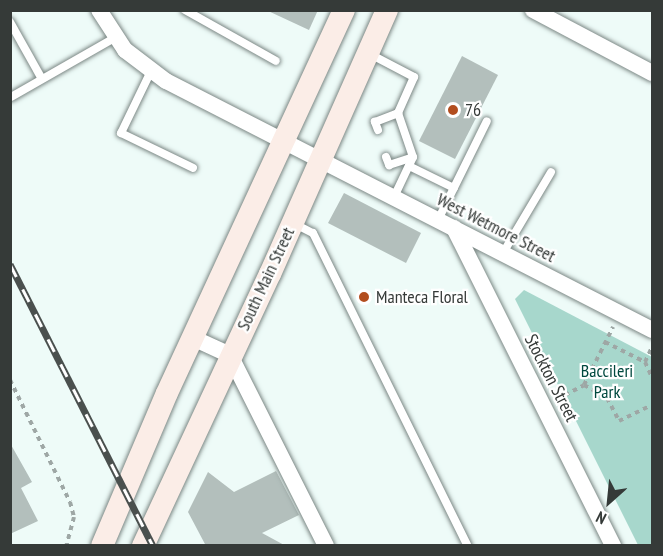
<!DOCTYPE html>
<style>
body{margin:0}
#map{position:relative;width:663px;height:556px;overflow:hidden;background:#eefbf8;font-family:"PT Sans Narrow",sans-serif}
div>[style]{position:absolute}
.green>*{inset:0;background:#a7d7cc}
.building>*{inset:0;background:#b3bfbc}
.path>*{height:4px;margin-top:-2px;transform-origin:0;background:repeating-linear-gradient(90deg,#9ea7a5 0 4.5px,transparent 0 9px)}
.roads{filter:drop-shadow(0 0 2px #7c8885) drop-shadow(0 0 2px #7c8885)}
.service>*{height:8px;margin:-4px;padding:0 4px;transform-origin:4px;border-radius:4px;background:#fff}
.minor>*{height:16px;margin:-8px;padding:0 8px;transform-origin:8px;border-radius:8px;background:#fff}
.secondary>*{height:22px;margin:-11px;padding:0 11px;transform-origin:11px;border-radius:11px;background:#fbede7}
.rail>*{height:7px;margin-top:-3.5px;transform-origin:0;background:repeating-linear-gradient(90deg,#fff 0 14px,#4a504e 0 28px);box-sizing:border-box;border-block:2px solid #4a504e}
.dots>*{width:16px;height:16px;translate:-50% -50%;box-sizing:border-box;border:3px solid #fff;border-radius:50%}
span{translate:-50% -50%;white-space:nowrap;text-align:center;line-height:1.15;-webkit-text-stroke:4.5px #fff;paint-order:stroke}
.poi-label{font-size:18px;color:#353a38}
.left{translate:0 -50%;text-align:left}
.street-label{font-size:18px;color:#353a38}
.park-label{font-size:18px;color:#00483e}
.frame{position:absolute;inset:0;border:12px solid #353a38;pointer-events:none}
.north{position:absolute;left:579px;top:472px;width:60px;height:60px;-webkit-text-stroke:4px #fff;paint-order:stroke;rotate:207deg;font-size:16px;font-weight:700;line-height:24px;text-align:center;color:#353a38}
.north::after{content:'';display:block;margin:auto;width:21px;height:27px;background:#353a38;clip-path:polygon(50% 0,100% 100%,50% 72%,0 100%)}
</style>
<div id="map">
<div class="green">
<i style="clip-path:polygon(524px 290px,652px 357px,652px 545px,638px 545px,515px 299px)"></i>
</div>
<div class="building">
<i style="clip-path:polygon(266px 10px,318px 10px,309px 30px)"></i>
<i style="clip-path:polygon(462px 56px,498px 75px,455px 159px,419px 141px)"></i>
<i style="clip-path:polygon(344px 193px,421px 233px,406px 263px,328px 223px)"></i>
<i style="clip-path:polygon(10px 443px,32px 482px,21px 488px,38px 521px,10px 534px)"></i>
<i style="clip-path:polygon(276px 471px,299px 515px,262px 533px,286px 546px,206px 546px,188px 512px,208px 472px,234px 492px)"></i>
</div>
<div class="path">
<i style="left:605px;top:342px;width:45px;rotate:26.6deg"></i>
<i style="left:645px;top:362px;width:17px;rotate:66deg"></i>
<i style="left:645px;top:362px;width:17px;rotate:-65deg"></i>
<i style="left:10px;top:380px;width:136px;rotate:63.8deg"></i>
<i style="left:70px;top:502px;width:16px;rotate:75deg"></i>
<i style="left:74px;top:517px;width:30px;rotate:105deg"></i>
<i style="left:584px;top:385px;width:26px;rotate:29deg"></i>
<i style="left:607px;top:398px;width:26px;rotate:62deg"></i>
<i style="left:619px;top:421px;width:37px;rotate:-26deg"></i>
<i style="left:557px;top:399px;width:30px;rotate:-27deg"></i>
<i style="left:584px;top:385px;width:65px;rotate:-63.4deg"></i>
</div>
<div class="roads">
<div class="service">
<i style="left:185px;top:10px;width:104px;rotate:29.3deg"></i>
<i style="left:10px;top:22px;width:65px;rotate:60.7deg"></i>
<i style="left:368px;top:53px;width:52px;rotate:27.6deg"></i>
<i style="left:414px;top:77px;width:39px;rotate:114deg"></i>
<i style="left:398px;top:113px;width:46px;rotate:71.2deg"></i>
<i style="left:413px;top:157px;width:44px;rotate:115.4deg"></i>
<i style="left:151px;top:71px;width:69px;rotate:115.8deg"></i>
<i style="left:121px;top:133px;width:80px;rotate:25.9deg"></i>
<i style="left:11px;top:97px;width:121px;rotate:-29.7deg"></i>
<i style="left:378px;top:130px;width:9px;rotate:-111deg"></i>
<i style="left:375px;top:122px;width:25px;rotate:-21deg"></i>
<i style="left:386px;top:157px;width:9px;rotate:69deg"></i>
<i style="left:389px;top:165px;width:25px;rotate:-18deg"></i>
<i style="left:409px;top:166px;width:50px;rotate:26.1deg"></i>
<i style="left:438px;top:220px;width:110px;rotate:-63.7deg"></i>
<i style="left:293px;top:223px;width:22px;rotate:27deg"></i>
<i style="left:313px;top:233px;width:349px;rotate:63.7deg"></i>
<i style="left:503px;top:253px;width:94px;rotate:-59.3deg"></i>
</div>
<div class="minor">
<i style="left:99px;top:10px;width:48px;rotate:57deg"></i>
<i style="left:125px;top:50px;width:51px;rotate:37.1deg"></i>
<i style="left:166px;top:81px;width:546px;rotate:27.13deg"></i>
<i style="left:533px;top:10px;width:135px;rotate:27.9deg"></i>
<i style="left:454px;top:228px;width:356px;rotate:63.4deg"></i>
<i style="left:193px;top:338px;width:41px;rotate:24.7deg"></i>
<i style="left:230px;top:355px;width:214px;rotate:63.3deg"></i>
</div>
<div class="secondary">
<i style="left:102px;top:546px;width:166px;rotate:-67deg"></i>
<i style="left:167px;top:393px;width:422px;rotate:-65.2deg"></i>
<i style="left:143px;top:546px;width:300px;rotate:-65deg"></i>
<i style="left:270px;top:274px;width:289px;rotate:-66.1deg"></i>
</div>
</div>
<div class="rail">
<i style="left:10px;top:264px;width:316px;rotate:63.1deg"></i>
</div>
<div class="dots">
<i style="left:453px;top:110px;background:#b24d1e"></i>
<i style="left:364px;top:297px;background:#b24d1e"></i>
</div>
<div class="poi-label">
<span class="left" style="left:465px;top:110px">76</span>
<span class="left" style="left:376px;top:297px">Manteca Floral</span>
</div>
<div class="street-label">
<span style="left:496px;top:228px;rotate:27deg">West Wetmore Street</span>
<span style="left:266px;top:279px;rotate:-65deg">South Main Street</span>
<span style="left:551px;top:378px;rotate:63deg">Stockton Street</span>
</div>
<div class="park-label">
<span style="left:607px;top:382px">Baccileri<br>Park</span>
</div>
<div class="frame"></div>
<div class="north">N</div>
</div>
